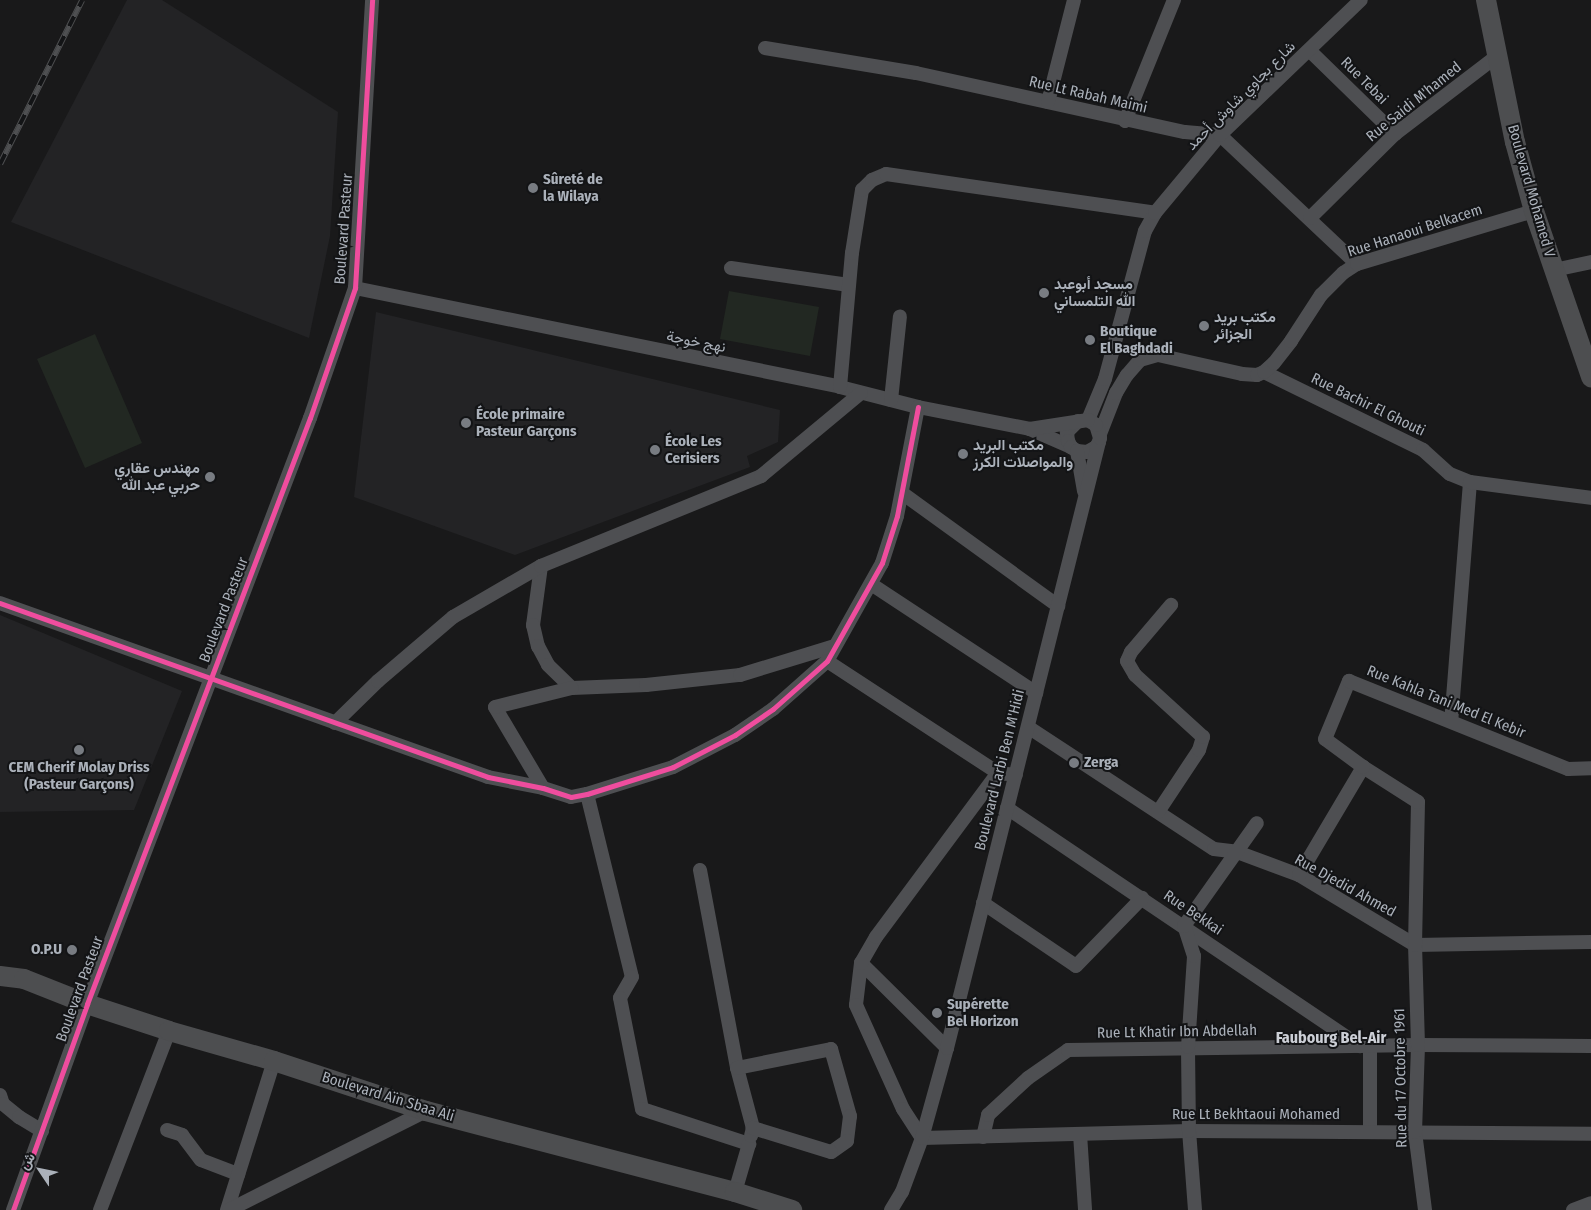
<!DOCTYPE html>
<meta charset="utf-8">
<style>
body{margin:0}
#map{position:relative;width:1591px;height:1210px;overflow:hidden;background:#19191a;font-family:"Fira Sans Condensed",Vazirmatn,sans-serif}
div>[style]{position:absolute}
.built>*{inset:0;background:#232325}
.green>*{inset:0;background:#222822}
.street>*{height:14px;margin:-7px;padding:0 7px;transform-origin:7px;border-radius:7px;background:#4e4f52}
.secondary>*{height:20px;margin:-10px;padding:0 10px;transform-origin:10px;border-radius:10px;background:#4d4e50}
.rail>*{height:5.5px;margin-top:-2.75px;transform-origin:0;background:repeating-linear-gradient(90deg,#131416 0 11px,#4e4f51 0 22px);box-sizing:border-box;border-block:1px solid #4e4f51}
.cycleway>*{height:5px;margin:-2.5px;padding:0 2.5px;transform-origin:2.5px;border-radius:2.5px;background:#ef4d9e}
.dots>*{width:14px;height:14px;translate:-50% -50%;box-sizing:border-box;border:2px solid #131416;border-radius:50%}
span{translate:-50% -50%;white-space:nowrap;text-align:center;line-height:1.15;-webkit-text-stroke:4px #131416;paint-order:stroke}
.street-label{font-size:15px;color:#abb1ba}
.poi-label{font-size:15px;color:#abb1ba;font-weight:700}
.left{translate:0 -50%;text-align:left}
.right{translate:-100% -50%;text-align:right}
.neighbourhood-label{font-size:16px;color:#cccfd6;font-weight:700}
.north{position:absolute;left:15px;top:1145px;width:50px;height:50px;-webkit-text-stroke:4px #131416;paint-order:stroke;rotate:304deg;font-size:14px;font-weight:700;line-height:20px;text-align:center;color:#abb1ba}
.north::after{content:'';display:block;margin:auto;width:18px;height:22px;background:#abb1ba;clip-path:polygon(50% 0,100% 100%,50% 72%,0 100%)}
</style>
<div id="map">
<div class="built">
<i style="clip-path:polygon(127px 0,162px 0,338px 112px,330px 236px,309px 338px,11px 222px)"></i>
<i style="clip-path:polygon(376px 312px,780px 410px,778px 442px,747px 456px,750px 467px,515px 555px,354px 497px)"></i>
<i style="clip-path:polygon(0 615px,182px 691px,134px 810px,0 812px)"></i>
</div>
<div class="green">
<i style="clip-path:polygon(729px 291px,819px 307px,810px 356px,720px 339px)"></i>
<i style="clip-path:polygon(95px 334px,142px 443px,85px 468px,37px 359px)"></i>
</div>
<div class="street">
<i style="left:765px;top:48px;width:153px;rotate:9.4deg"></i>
<i style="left:916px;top:73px;width:275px;rotate:12.4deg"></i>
<i style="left:1185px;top:132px;width:35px;rotate:5deg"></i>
<i style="left:1220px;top:135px;width:188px;rotate:43.3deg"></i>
<i style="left:1310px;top:51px;width:119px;rotate:44.3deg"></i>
<i style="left:1048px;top:102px;width:105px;rotate:-75.7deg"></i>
<i style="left:1125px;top:121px;width:131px;rotate:-68deg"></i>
<i style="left:1310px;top:218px;width:120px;rotate:-44.7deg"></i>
<i style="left:1395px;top:134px;width:128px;rotate:-37.4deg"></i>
<i style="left:731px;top:268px;width:119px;rotate:8.2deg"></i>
<i style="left:1554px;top:270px;width:38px;rotate:-12deg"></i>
<i style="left:355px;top:288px;width:495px;rotate:11.5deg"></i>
<i style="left:840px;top:387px;width:81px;rotate:14.4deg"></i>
<i style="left:918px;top:407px;width:114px;rotate:11.1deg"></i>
<i style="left:1030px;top:429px;width:45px;rotate:23.7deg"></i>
<i style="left:1264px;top:372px;width:177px;rotate:26.1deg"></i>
<i style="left:1423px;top:450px;width:36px;rotate:42deg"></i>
<i style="left:1450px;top:474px;width:22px;rotate:22deg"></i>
<i style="left:1470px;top:482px;width:240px;rotate:94.5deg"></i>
<i style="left:840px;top:387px;width:135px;rotate:-84.9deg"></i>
<i style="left:852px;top:253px;width:64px;rotate:-81deg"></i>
<i style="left:862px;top:190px;width:14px;rotate:-45deg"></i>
<i style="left:872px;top:180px;width:15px;rotate:-23deg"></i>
<i style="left:886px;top:174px;width:272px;rotate:8.2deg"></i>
<i style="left:891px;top:400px;width:84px;rotate:-83.9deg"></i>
<i style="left:1088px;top:420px;width:44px;rotate:-67.5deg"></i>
<i style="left:1105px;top:379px;width:153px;rotate:-74.9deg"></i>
<i style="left:1145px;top:231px;width:21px;rotate:-61deg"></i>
<i style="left:1155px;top:213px;width:102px;rotate:-50.2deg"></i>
<i style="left:1220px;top:135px;width:195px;rotate:-43.8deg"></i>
<i style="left:1078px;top:421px;width:16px;rotate:135deg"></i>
<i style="left:1067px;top:432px;width:9px;rotate:84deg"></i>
<i style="left:1068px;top:441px;width:7px;rotate:63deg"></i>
<i style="left:1071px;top:447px;width:7px;rotate:34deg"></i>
<i style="left:1077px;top:451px;width:10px;rotate:6deg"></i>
<i style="left:1087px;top:452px;width:10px;rotate:-29deg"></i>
<i style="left:1096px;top:447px;width:6px;rotate:-59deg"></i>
<i style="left:1100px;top:434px;width:44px;rotate:-68.7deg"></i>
<i style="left:1116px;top:393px;width:21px;rotate:-59deg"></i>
<i style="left:1127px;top:375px;width:20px;rotate:-49deg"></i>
<i style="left:1140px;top:360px;width:19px;rotate:-16deg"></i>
<i style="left:1158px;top:355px;width:86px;rotate:12.7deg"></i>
<i style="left:1242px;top:374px;width:15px;rotate:4deg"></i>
<i style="left:1257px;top:375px;width:8px;rotate:-23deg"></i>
<i style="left:1264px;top:372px;width:13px;rotate:-42deg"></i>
<i style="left:1274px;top:363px;width:28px;rotate:-52deg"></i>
<i style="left:1291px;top:341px;width:55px;rotate:-56.9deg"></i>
<i style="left:1321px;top:295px;width:31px;rotate:-45deg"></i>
<i style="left:1343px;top:273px;width:17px;rotate:-33deg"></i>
<i style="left:1357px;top:264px;width:185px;rotate:-16.7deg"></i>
<i style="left:1077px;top:451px;width:41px;rotate:80.1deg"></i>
<i style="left:1470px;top:482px;width:122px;rotate:7.5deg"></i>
<i style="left:902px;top:493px;width:193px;rotate:35.9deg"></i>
<i style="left:541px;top:566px;width:60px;rotate:97.7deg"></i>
<i style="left:533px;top:625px;width:22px;rotate:77deg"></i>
<i style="left:538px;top:646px;width:21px;rotate:62deg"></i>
<i style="left:548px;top:665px;width:33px;rotate:44deg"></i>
<i style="left:572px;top:688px;width:74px;rotate:-2.3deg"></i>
<i style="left:646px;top:685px;width:95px;rotate:-6.1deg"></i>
<i style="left:740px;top:675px;width:99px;rotate:-17deg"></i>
<i style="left:871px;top:584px;width:198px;rotate:33.4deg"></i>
<i style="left:0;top:603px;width:518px;rotate:19.62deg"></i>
<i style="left:488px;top:777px;width:56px;rotate:11.3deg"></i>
<i style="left:543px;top:788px;width:29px;rotate:18deg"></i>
<i style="left:571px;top:797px;width:16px;rotate:-11deg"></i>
<i style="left:587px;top:794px;width:90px;rotate:-17.4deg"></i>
<i style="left:673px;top:767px;width:70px;rotate:-27.3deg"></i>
<i style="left:735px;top:735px;width:46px;rotate:-34.4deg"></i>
<i style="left:773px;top:709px;width:72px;rotate:-41.6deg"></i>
<i style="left:827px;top:661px;width:112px;rotate:-60.7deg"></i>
<i style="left:882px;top:563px;width:49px;rotate:-72.3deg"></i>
<i style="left:897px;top:516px;width:111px;rotate:-79.1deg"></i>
<i style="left:827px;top:661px;width:204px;rotate:33.2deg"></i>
<i style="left:335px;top:723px;width:60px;rotate:-44.3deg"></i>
<i style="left:378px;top:681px;width:99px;rotate:-40.5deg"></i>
<i style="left:453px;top:617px;width:102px;rotate:-30.1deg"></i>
<i style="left:541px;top:566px;width:238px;rotate:-22.2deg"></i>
<i style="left:761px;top:476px;width:130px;rotate:-39.7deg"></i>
<i style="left:1028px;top:727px;width:222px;rotate:33.3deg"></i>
<i style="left:1214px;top:849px;width:23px;rotate:7deg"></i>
<i style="left:1237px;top:852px;width:66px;rotate:20.4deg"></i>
<i style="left:1299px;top:875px;width:135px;rotate:31.1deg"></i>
<i style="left:1415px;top:945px;width:176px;rotate:-1deg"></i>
<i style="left:543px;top:788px;width:94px;rotate:-120.7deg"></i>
<i style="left:495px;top:707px;width:79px;rotate:-13.9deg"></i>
<i style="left:587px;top:794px;width:188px;rotate:76.2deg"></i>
<i style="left:632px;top:977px;width:24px;rotate:120deg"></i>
<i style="left:620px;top:998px;width:113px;rotate:78.8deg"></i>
<i style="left:642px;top:1109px;width:113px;rotate:18.1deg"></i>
<i style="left:749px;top:1144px;width:50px;rotate:106.3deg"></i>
<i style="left:1007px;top:808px;width:426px;rotate:34deg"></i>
<i style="left:1158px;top:812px;width:74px;rotate:-56.5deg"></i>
<i style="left:1199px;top:750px;width:14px;rotate:-73deg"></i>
<i style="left:1203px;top:737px;width:92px;rotate:-137.6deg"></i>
<i style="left:1135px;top:675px;width:16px;rotate:-120deg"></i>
<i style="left:1127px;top:661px;width:10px;rotate:-66deg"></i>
<i style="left:1131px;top:652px;width:62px;rotate:-49.6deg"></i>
<i style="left:700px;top:870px;width:201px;rotate:79.4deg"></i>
<i style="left:737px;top:1068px;width:62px;rotate:75.1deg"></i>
<i style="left:753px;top:1128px;width:8px;rotate:104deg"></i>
<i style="left:1299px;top:875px;width:126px;rotate:-59.3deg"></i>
<i style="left:983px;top:903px;width:112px;rotate:34.1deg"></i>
<i style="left:1076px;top:966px;width:95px;rotate:-45.9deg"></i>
<i style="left:861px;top:963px;width:42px;rotate:96.8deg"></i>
<i style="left:856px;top:1005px;width:114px;rotate:65.7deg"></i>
<i style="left:903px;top:1109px;width:35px;rotate:57deg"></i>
<i style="left:947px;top:1048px;width:121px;rotate:-135.3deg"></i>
<i style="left:861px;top:963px;width:30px;rotate:-60deg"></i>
<i style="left:876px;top:937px;width:204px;rotate:-53.4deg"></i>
<i style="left:998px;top:773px;width:18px;rotate:6deg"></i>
<i style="left:737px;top:1068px;width:96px;rotate:-11.4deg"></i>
<i style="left:831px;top:1049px;width:70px;rotate:74.2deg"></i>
<i style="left:850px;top:1116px;width:25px;rotate:97deg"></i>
<i style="left:847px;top:1141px;width:19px;rotate:145deg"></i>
<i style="left:831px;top:1152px;width:82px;rotate:-162.9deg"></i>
<i style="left:0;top:1095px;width:9px;rotate:72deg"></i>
<i style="left:3px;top:1104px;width:21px;rotate:39deg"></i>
<i style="left:19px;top:1117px;width:27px;rotate:31deg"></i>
<i style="left:167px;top:1130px;width:16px;rotate:18deg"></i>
<i style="left:182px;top:1135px;width:31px;rotate:53deg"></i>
<i style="left:201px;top:1160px;width:40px;rotate:21deg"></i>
<i style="left:1370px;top:1132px;width:86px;rotate:-90deg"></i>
<i style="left:1080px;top:1134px;width:76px;rotate:86.2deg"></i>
<i style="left:983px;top:1137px;width:23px;rotate:-77deg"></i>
<i style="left:988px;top:1115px;width:54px;rotate:-42.8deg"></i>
<i style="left:1028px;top:1078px;width:49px;rotate:-35deg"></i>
<i style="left:1068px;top:1050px;width:350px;rotate:-0.8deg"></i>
<i style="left:1418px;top:1045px;width:173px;rotate:0.3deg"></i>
<i style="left:922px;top:1138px;width:267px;rotate:-1.5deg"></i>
<i style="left:1189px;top:1131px;width:402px;rotate:0.4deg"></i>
<i style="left:13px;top:1210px;width:219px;rotate:-70.2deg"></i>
<i style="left:87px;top:1004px;width:627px;rotate:-69.17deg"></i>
<i style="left:310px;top:418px;width:138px;rotate:-70.9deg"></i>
<i style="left:355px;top:288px;width:289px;rotate:-86.6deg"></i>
<i style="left:100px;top:1210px;width:192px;rotate:-68.9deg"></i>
<i style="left:227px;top:1210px;width:156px;rotate:-72.5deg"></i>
<i style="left:229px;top:1210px;width:220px;rotate:-26.7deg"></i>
<i style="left:891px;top:1210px;width:21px;rotate:-59deg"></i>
<i style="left:902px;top:1192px;width:58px;rotate:-69.7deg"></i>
<i style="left:922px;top:1138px;width:93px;rotate:-74.5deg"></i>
<i style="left:947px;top:1048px;width:629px;rotate:-75.92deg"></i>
<i style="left:1100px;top:438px;width:14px;rotate:-107deg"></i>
<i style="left:1096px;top:425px;width:9px;rotate:-148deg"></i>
<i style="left:1088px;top:420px;width:59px;rotate:171.2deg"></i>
<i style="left:1195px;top:1210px;width:79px;rotate:-94.3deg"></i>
<i style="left:1189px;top:1131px;width:84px;rotate:-90.7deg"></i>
<i style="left:1188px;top:1047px;width:91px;rotate:-86.2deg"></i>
<i style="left:1194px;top:956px;width:32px;rotate:-108deg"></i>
<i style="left:1184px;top:926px;width:126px;rotate:-54.7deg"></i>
<i style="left:1425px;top:1210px;width:79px;rotate:-97.3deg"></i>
<i style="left:1415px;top:1132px;width:87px;rotate:-88deg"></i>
<i style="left:1418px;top:1045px;width:100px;rotate:-91.7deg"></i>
<i style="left:1415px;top:945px;width:143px;rotate:-88.8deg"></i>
<i style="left:1418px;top:802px;width:65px;rotate:-147.5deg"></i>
<i style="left:1363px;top:767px;width:47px;rotate:-143.6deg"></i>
<i style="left:1325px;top:739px;width:63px;rotate:-67.5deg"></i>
<i style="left:1349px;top:681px;width:236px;rotate:21.9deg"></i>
<i style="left:1568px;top:769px;width:23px;rotate:-2deg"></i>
<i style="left:1573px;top:1210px;width:19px;rotate:-21deg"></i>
</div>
<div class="secondary">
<i style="left:1486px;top:0;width:145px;rotate:78.5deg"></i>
<i style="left:1515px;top:142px;width:72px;rotate:74.6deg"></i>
<i style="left:1534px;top:211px;width:176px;rotate:71deg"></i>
<i style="left:0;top:976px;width:24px;rotate:7deg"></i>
<i style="left:24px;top:979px;width:68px;rotate:21.6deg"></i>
<i style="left:87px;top:1004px;width:86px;rotate:18.2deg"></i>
<i style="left:169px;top:1031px;width:109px;rotate:15.9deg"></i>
<i style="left:274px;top:1061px;width:160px;rotate:18.2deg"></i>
<i style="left:426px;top:1111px;width:319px;rotate:14.7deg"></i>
<i style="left:735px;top:1192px;width:60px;rotate:17.5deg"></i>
</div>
<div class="rail">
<i style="left:0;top:164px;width:183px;rotate:-63.4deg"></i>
</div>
<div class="cycleway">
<i style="left:0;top:603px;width:518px;rotate:19.62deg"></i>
<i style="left:488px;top:777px;width:56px;rotate:11.3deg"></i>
<i style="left:543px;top:788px;width:29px;rotate:18deg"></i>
<i style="left:571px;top:797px;width:16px;rotate:-11deg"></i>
<i style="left:587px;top:794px;width:90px;rotate:-17.4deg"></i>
<i style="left:673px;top:767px;width:70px;rotate:-27.3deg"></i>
<i style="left:735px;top:735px;width:46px;rotate:-34.4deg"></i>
<i style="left:773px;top:709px;width:72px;rotate:-41.6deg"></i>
<i style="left:827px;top:661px;width:112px;rotate:-60.7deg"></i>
<i style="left:882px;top:563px;width:49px;rotate:-72.3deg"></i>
<i style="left:897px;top:516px;width:111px;rotate:-79.1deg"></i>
<i style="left:13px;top:1210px;width:219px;rotate:-70.2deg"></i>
<i style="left:87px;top:1004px;width:627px;rotate:-69.17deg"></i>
<i style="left:310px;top:418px;width:138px;rotate:-70.9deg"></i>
<i style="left:355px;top:288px;width:289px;rotate:-86.6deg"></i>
</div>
<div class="dots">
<i style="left:533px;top:188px;background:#787c82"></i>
<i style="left:1044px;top:293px;background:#787c82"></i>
<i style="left:1204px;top:326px;background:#787c82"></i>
<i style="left:1090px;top:340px;background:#787c82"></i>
<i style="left:466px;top:423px;background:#787c82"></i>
<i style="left:655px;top:450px;background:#787c82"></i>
<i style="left:963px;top:454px;background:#787c82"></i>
<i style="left:210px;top:477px;background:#787c82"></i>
<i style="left:79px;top:750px;background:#787c82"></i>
<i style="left:1074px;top:763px;background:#787c82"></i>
<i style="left:72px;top:950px;background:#787c82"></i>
<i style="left:937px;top:1013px;background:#787c82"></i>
</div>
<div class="street-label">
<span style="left:1364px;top:81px;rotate:45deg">Rue Tebai</span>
<span style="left:1088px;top:95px;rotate:13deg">Rue Lt Rabah Maimi</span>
<span style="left:1241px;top:96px;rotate:-45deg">شارع بجاوي شاوش أحمد</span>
<span style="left:1414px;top:102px;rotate:-39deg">Rue Saidi M'hamed</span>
<span style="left:1531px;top:191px;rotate:74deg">Boulevard Mohamed V</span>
<span style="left:344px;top:229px;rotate:-86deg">Boulevard Pasteur</span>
<span style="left:1415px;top:231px;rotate:-18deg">Rue Hanaoui Belkacem</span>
<span style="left:696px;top:342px;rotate:11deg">نهج خوجة</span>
<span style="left:1368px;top:405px;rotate:26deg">Rue Bachir El Ghouti</span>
<span style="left:224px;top:610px;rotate:-69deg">Boulevard Pasteur</span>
<span style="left:1446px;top:702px;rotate:22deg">Rue Kahla Tani Med El Kebir</span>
<span style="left:1000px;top:770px;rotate:-76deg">Boulevard Larbi Ben M'Hidi</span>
<span style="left:1345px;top:886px;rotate:29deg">Rue Djedid Ahmed</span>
<span style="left:1193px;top:913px;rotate:34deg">Rue Bekkai</span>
<span style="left:80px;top:989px;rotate:-70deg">Boulevard Pasteur</span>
<span style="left:1177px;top:1032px;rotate:-1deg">Rue Lt Khatir Ibn Abdellah</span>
<span style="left:1401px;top:1078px;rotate:-91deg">Rue du 17 Octobre 1961</span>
<span style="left:388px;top:1097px;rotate:17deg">Boulevard Aïn Sbaa Ali</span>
<span style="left:1256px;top:1115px">Rue Lt Bekhtaoui Mohamed</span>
</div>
<div class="poi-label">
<span class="left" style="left:543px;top:188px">Sûreté de<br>la Wilaya</span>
<span class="left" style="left:1054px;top:293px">مسجد أبوعبد<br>الله التلمساني</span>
<span class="left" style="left:1214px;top:326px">مكتب بريد<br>الجزائر</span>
<span class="left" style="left:1100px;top:340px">Boutique<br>El Baghdadi</span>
<span class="left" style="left:476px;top:423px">École primaire<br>Pasteur Garçons</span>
<span class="left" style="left:665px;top:450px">École Les<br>Cerisiers</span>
<span class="left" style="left:973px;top:454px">مكتب البريد<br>والمواصلات الكرز</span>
<span class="right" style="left:200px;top:477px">مهندس عقاري<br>حربي عبد الله</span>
<span class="left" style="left:1084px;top:763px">Zerga</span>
<span style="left:79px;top:776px">CEM Cherif Molay Driss<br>(Pasteur Garçons)</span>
<span class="right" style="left:62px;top:950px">O.P.U</span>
<span class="left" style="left:947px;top:1013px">Supérette<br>Bel Horizon</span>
</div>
<div class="neighbourhood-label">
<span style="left:1331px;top:1038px">Faubourg Bel-Air</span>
</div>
<div class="north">ش</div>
</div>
